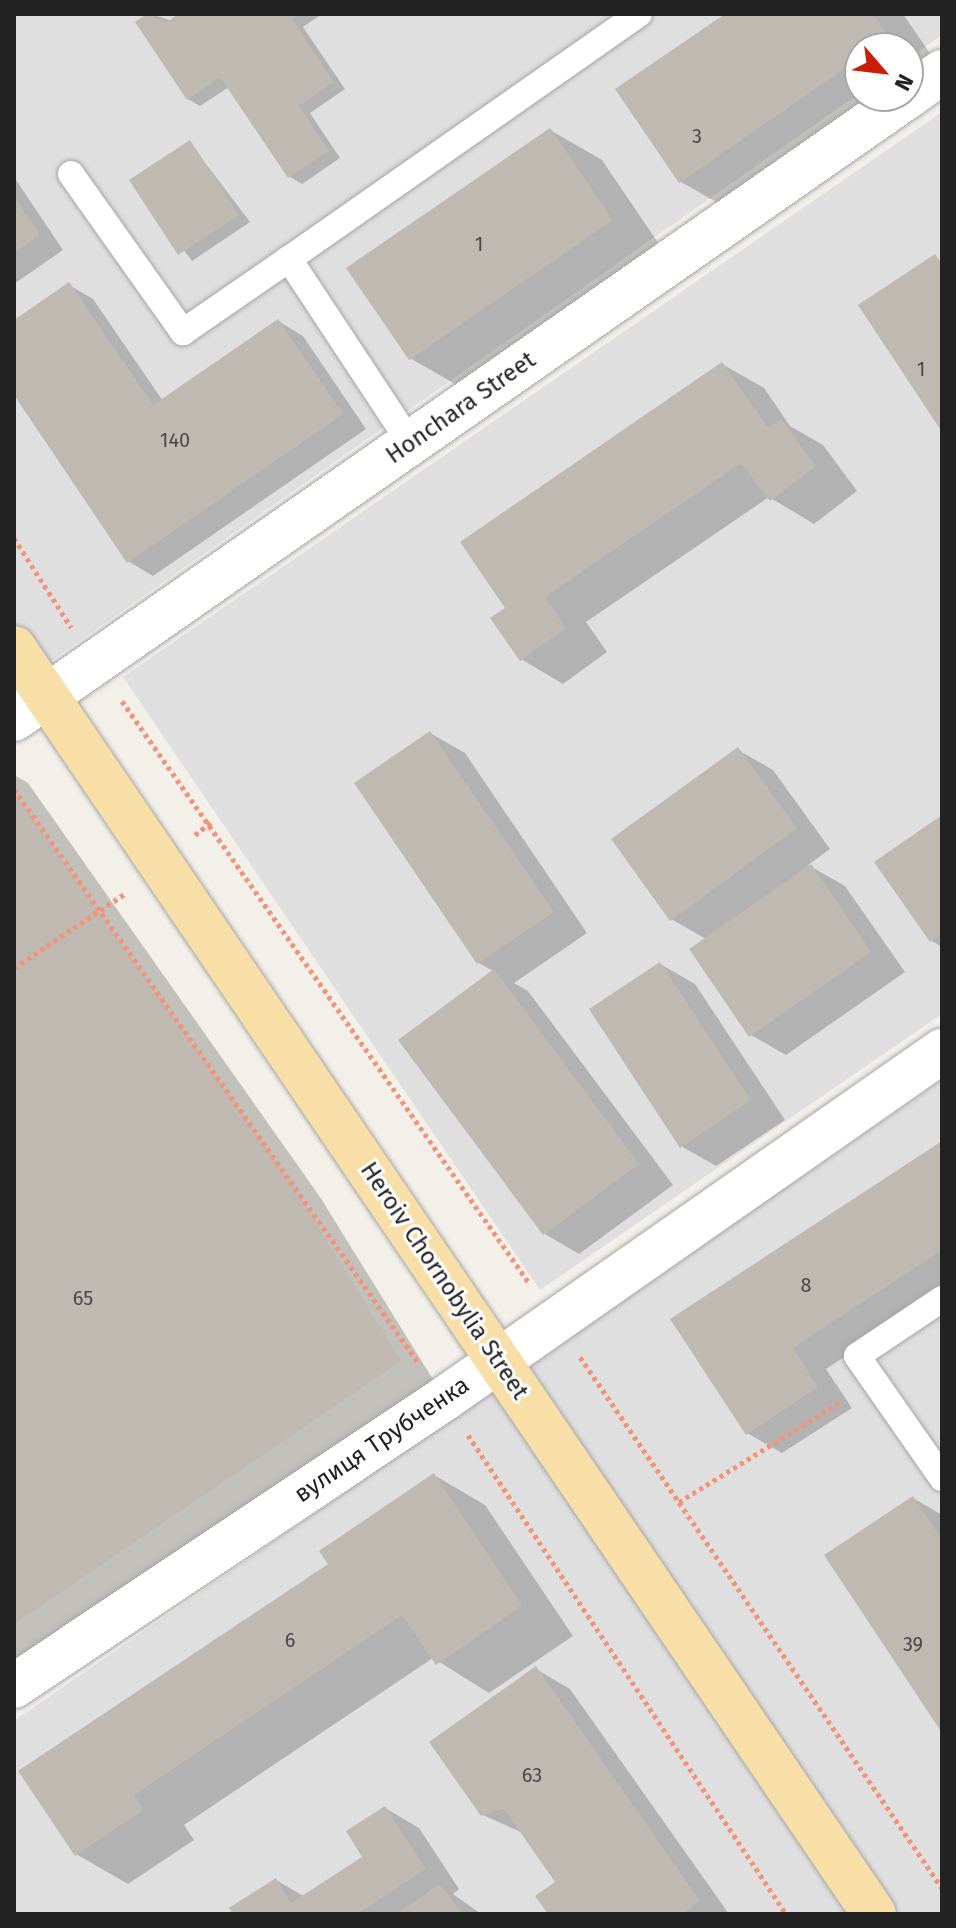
<!DOCTYPE html>
<meta charset="utf-8">
<style>
body{margin:0}
#map{position:relative;width:956px;height:1928px;overflow:hidden;background:#f2f0e9;font-family:"Fira Sans",sans-serif}
div>[style]{position:absolute}
.residential>*{inset:0;background:#e0dfdf}
.shadow>*{inset:0;background:#0003}
.building>*{inset:0;background:#bfb9b2}
.path>*{height:5px;margin-top:-2.5px;transform-origin:0;background:repeating-linear-gradient(90deg,#f49277 0 4px,transparent 0 8px)}
.roads{filter:drop-shadow(0 0 2px #a6a6a6) drop-shadow(0 0 2px #a6a6a6)}
.service>*{height:26px;margin:-13px;padding:0 13px;transform-origin:13px;border-radius:13px;background:#fff}
.minor>*{height:44px;margin:-22px;padding:0 22px;transform-origin:22px;border-radius:22px;background:#fff}
.primary>*{height:44px;margin:-22px;padding:0 22px;transform-origin:22px;border-radius:22px;background:#f8dea7}
span{translate:-50% -50%;white-space:nowrap;text-align:center;line-height:1.15;-webkit-text-stroke:6px #fff;paint-order:stroke}
.number-label{font-size:20px;color:#494846}
.number-label span{-webkit-text-stroke-width:0}
.street-label{font-size:24px;color:#222}
.frame{position:absolute;inset:0;border:16px solid #222;pointer-events:none}
.north{position:absolute;left:844px;top:32px;width:80px;height:80px;box-sizing:border-box;background:#fff;border:2px solid #a7a7a7;border-radius:50%;rotate:118deg;font-size:22px;font-weight:700;line-height:32px;text-align:center;color:#222}
.north::after{content:'';display:block;margin:auto;width:28px;height:36px;background:#cb1e09;clip-path:polygon(50% 0,100% 100%,50% 72%,0 100%)}
</style>
<div id="map">
<div class="residential">
<i style="clip-path:polygon(14px 14px,942px 14px,942px 35px,908px 59px,908px 48px,860px 48px,860px 93px,14px 687px)"></i>
<i style="clip-path:polygon(942px 112px,942px 1014px,540px 1290px,123px 677px)"></i>
<i style="clip-path:polygon(942px 1080px,942px 1914px,14px 1914px,14px 1721px)"></i>
</div>
<div class="shadow">
<i style="clip-path:polygon(151px 14px,172px 21px,182px 14px,322px 14px,303px 27px,345px 89px,310px 113px,340px 158px,302px 184px,290px 177px,229px 87px,200px 106px,188px 99px,137px 23px)"></i>
<i style="clip-path:polygon(729px 14px,903px 14px,940px 68px,908px 90px,908px 48px,860px 48px,860px 96px,899px 96px,732px 211px,681px 182px)"></i>
<i style="clip-path:polygon(550px 130px,602px 160px,663px 250px,462px 388px,410px 358px)"></i>
<i style="clip-path:polygon(190px 143px,250px 222px,192px 261px,132px 181px)"></i>
<i style="clip-path:polygon(14px 177px,63px 250px,14px 284px)"></i>
<i style="clip-path:polygon(69px 285px,93px 299px,163px 401px,278px 321px,303px 336px,366px 429px,153px 576px,128px 561px,14px 392px,14px 323px)"></i>
<i style="clip-path:polygon(722px 364px,764px 388px,790px 426px,823px 445px,857px 491px,814px 524px,769px 497px,586px 622px,607px 652px,563px 684px,521px 659px,508px 608px)"></i>
<i style="clip-path:polygon(430px 733px,465px 753px,587px 933px,514px 983px,528px 991px,673px 1185px,579px 1254px,545px 1234px,493px 971px,479px 963px)"></i>
<i style="clip-path:polygon(738px 750px,773px 770px,830px 849px,808px 865px,845px 886px,905px 972px,786px 1055px,751px 1035px,706px 939px,671px 919px)"></i>
<i style="clip-path:polygon(14px 775px,28px 783px,320px 1197px,434px 1381px,14px 1667px)"></i>
<i style="clip-path:polygon(942px 817px,942px 947px,932px 941px)"></i>
<i style="clip-path:polygon(660px 964px,695px 984px,785px 1120px,716px 1166px,681px 1146px)"></i>
<i style="clip-path:polygon(942px 1143px,942px 1293px,826px 1369px,852px 1408px,782px 1453px,747px 1433px,673px 1319px)"></i>
<i style="clip-path:polygon(434px 1475px,485px 1505px,573px 1636px,489px 1693px,433px 1658px,184px 1825px,194px 1840px,128px 1884px,76px 1854px,331px 1564px)"></i>
<i style="clip-path:polygon(913px 1498px,942px 1515px,942px 1729px)"></i>
<i style="clip-path:polygon(536px 1669px,570px 1689px,729px 1914px,550px 1914px,558px 1883px,523px 1833px,483px 1815px)"></i>
<i style="clip-path:polygon(385px 1808px,419px 1828px,459px 1889px,453px 1894px,481px 1914px,235px 1914px,276px 1880px,305px 1897px,365px 1858px)"></i>
</div>
<div class="building">
<i style="clip-path:polygon(147px 14px,167px 22px,178px 14px,300px 14px,292px 19px,334px 82px,299px 106px,329px 151px,288px 178px,220px 77px,187px 100px,135px 22px)"></i>
<i style="clip-path:polygon(725px 14px,873px 14px,889px 38px,860px 48px,860px 58px,679px 183px,615px 89px)"></i>
<i style="clip-path:polygon(550px 128px,613px 220px,409px 360px,346px 268px)"></i>
<i style="clip-path:polygon(190px 140px,239px 215px,178px 255px,129px 180px)"></i>
<i style="clip-path:polygon(14px 197px,40px 235px,14px 253px)"></i>
<i style="clip-path:polygon(935px 254px,942px 264px,942px 432px,858px 305px)"></i>
<i style="clip-path:polygon(69px 282px,153px 405px,278px 319px,343px 414px,127px 563px,14px 395px,14px 320px)"></i>
<i style="clip-path:polygon(722px 362px,768px 428px,781px 419px,816px 466px,770px 501px,741px 463px,545px 597px,566px 628px,520px 661px,490px 618px,505px 608px,460px 542px)"></i>
<i style="clip-path:polygon(430px 731px,554px 912px,477px 964px,354px 783px)"></i>
<i style="clip-path:polygon(738px 747px,797px 828px,670px 921px,611px 839px)"></i>
<i style="clip-path:polygon(14px 792px,286px 1175px,401px 1361px,14px 1624px)"></i>
<i style="clip-path:polygon(942px 815px,942px 934px,930px 942px,874px 862px)"></i>
<i style="clip-path:polygon(811px 864px,871px 952px,749px 1037px,689px 949px)"></i>
<i style="clip-path:polygon(660px 962px,751px 1100px,680px 1148px,589px 1009px)"></i>
<i style="clip-path:polygon(494px 969px,639px 1164px,543px 1235px,398px 1040px)"></i>
<i style="clip-path:polygon(942px 1141px,942px 1250px,793px 1348px,818px 1387px,746px 1435px,670px 1319px)"></i>
<i style="clip-path:polygon(434px 1473px,522px 1606px,436px 1665px,402px 1615px,134px 1795px,143px 1810px,75px 1856px,18px 1771px,328px 1564px,319px 1551px)"></i>
<i style="clip-path:polygon(913px 1496px,942px 1540px,942px 1733px,824px 1555px)"></i>
<i style="clip-path:polygon(536px 1666px,700px 1901px,682px 1914px,548px 1914px,535px 1896px,555px 1882px,504px 1809px,481px 1816px,429px 1742px)"></i>
<i style="clip-path:polygon(385px 1806px,426px 1869px,357px 1914px,233px 1914px,229px 1908px,276px 1878px,291px 1903px,362px 1857px,346px 1831px)"></i>
<i style="clip-path:polygon(440px 1884px,462px 1914px,397px 1914px)"></i>
</div>
<div class="path">
<i style="left:14px;top:538px;width:106px;rotate:57.4deg"></i>
<i style="left:122px;top:701px;width:710px;rotate:55.03deg"></i>
<i style="left:14px;top:789px;width:700px;rotate:54.83deg"></i>
<i style="left:195px;top:835px;width:21px;rotate:-39deg"></i>
<i style="left:14px;top:968px;width:135px;rotate:-33.8deg"></i>
<i style="left:580px;top:1357px;width:643px;rotate:55.72deg"></i>
<i style="left:468px;top:1435px;width:575px;rotate:56.42deg"></i>
<i style="left:679px;top:1502px;width:192px;rotate:-31.8deg"></i>
</div>
<div class="roads">
<div class="service">
<i style="left:71px;top:174px;width:194px;rotate:54.7deg"></i>
<i style="left:183px;top:332px;width:129px;rotate:-34.6deg"></i>
<i style="left:411px;top:444px;width:222px;rotate:-123.4deg"></i>
<i style="left:289px;top:259px;width:427px;rotate:-35deg"></i>
<i style="left:942px;top:1299px;width:102px;rotate:146.2deg"></i>
<i style="left:857px;top:1356px;width:149px;rotate:55.1deg"></i>
</div>
<div class="minor">
<i style="left:908px;top:96px;width:42px;rotate:-35.2deg"></i>
<i style="left:14px;top:719px;width:1090px;rotate:-34.87deg"></i>
<i style="left:14px;top:1686px;width:517px;rotate:-33.72deg"></i>
<i style="left:444px;top:1399px;width:608px;rotate:-34.95deg"></i>
</div>
<div class="primary">
<i style="left:14px;top:648px;width:1530px;rotate:55.81deg"></i>
</div>
</div>
<div class="number-label">
<span style="left:697px;top:136px">3</span>
<span style="left:479px;top:244px">1</span>
<span style="left:921px;top:369px">1</span>
<span style="left:175px;top:440px">140</span>
<span style="left:806px;top:1285px">8</span>
<span style="left:83px;top:1298px">65</span>
<span style="left:290px;top:1640px">6</span>
<span style="left:913px;top:1644px">39</span>
<span style="left:532px;top:1775px">63</span>
</div>
<div class="street-label">
<span style="left:461px;top:408px;rotate:-35deg">Honchara Street</span>
<span style="left:444px;top:1281px;rotate:56deg">Heroiv Chornobylia Street</span>
<span style="left:382px;top:1440px;rotate:-34deg">вулиця Трубченка</span>
</div>
<div class="frame"></div>
<div class="north">N</div>
</div>
